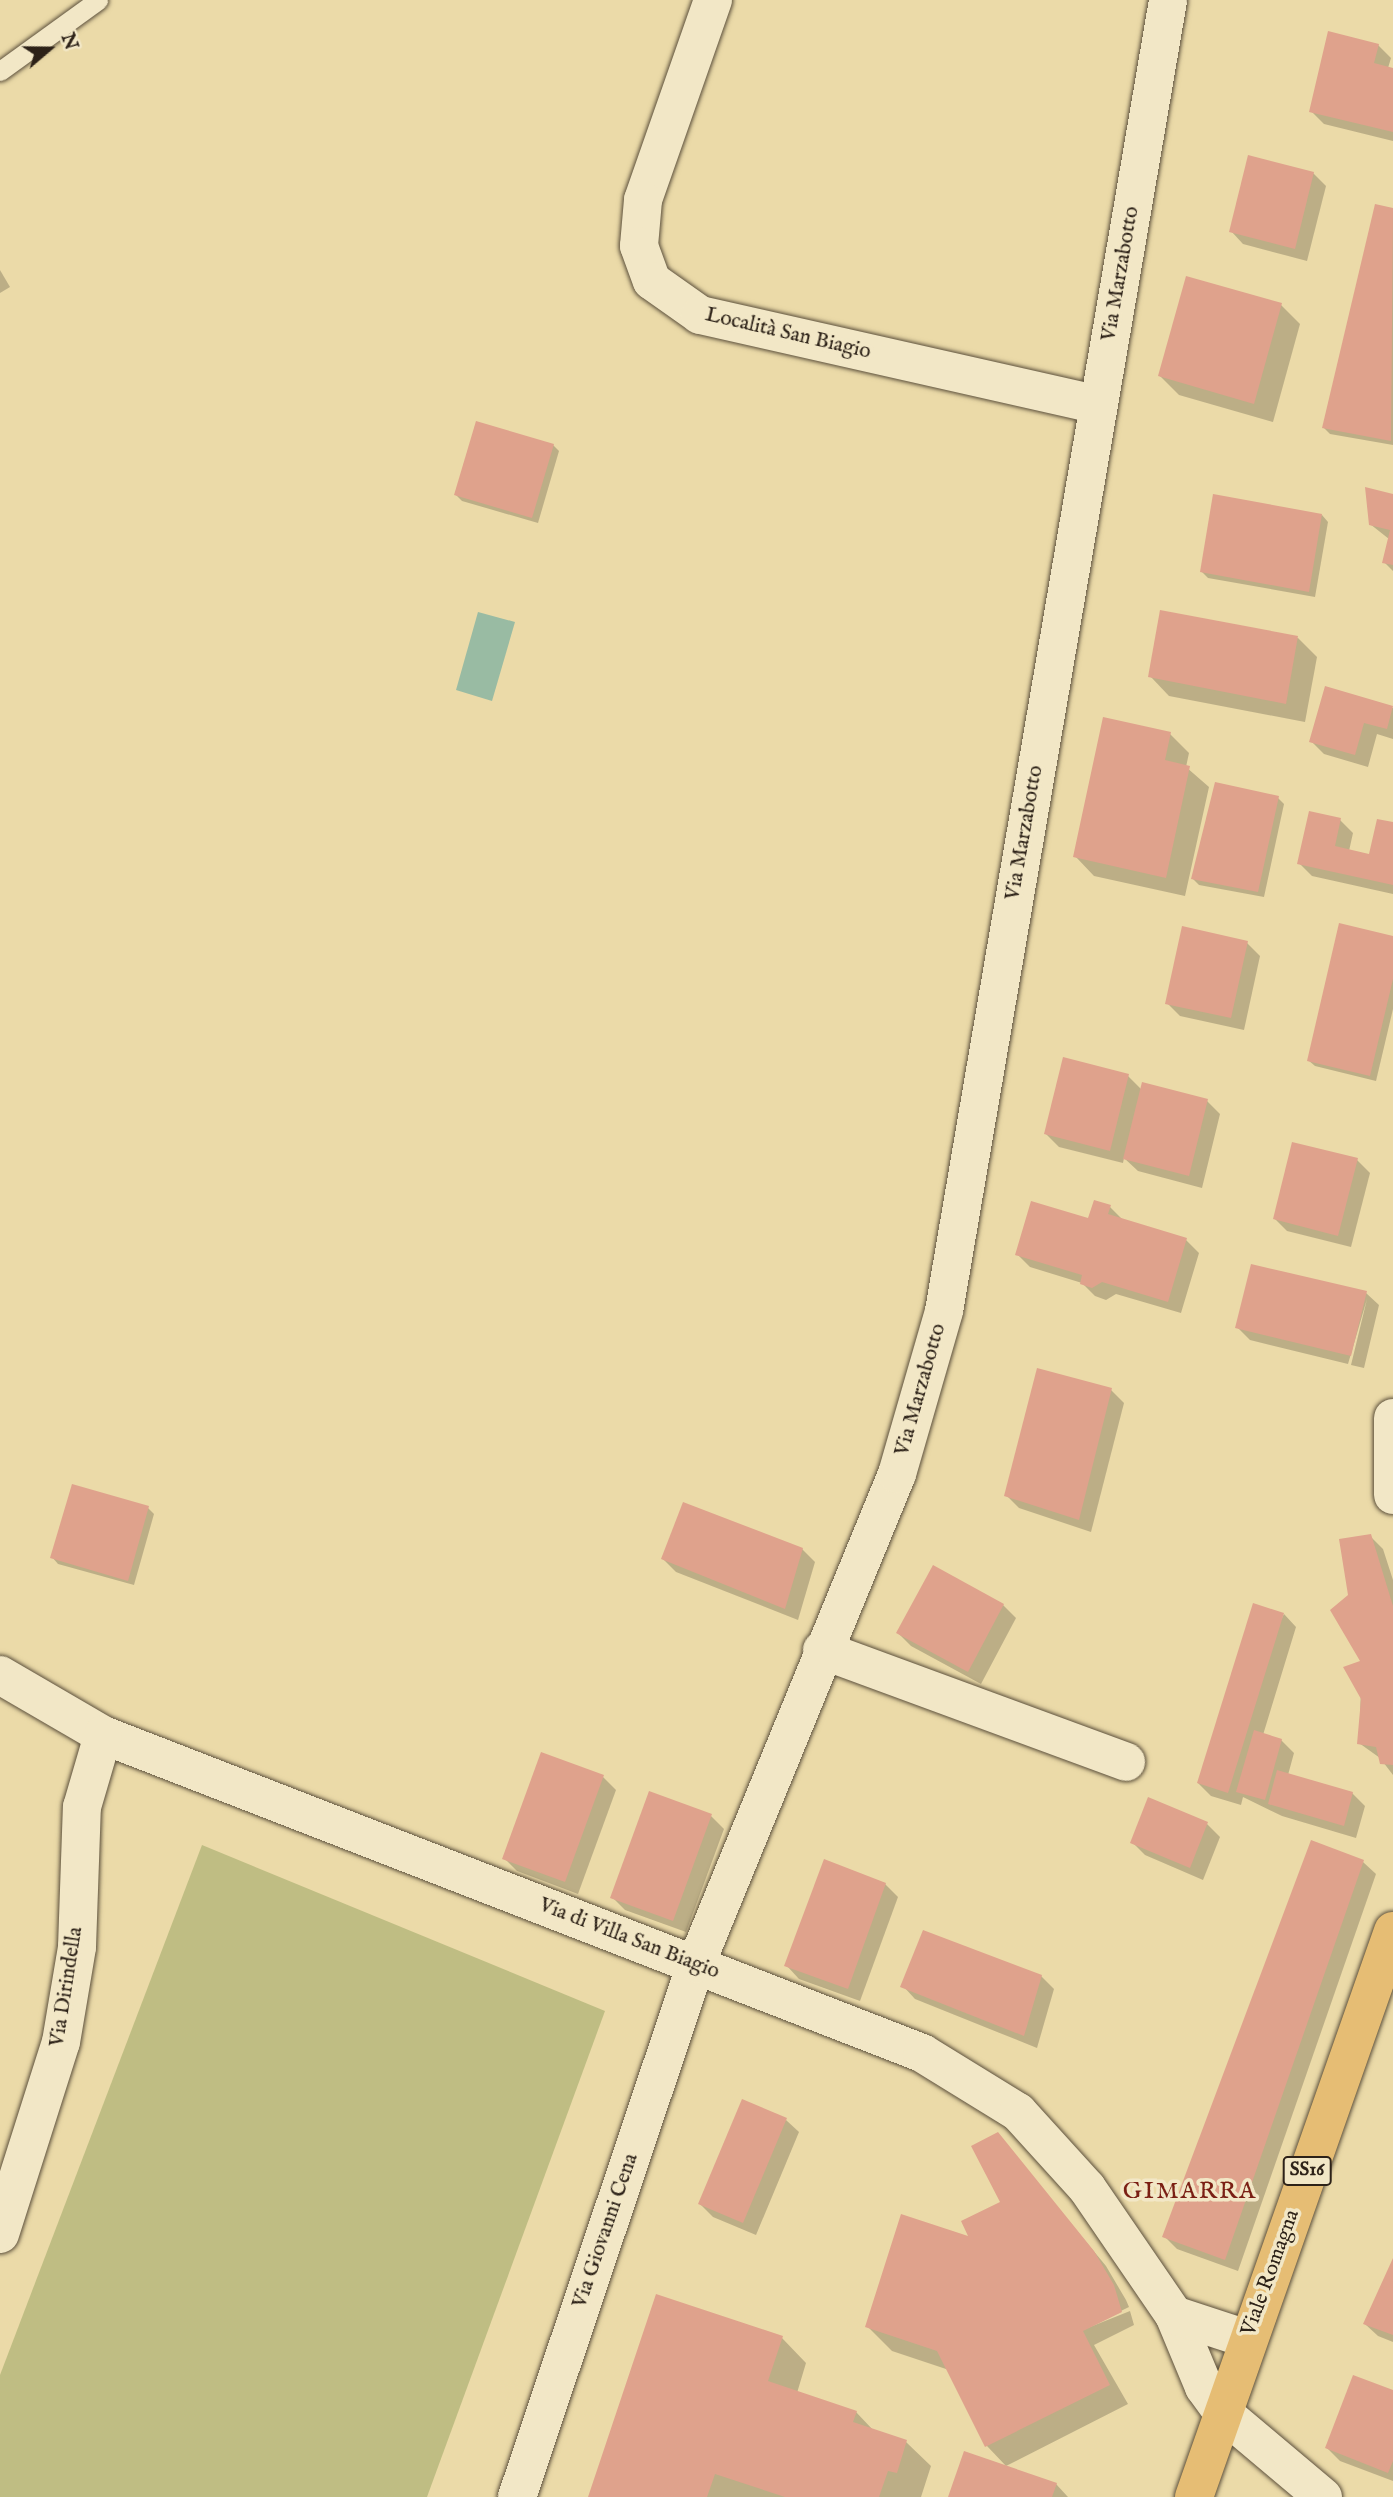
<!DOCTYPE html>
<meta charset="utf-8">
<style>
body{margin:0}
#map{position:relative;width:1393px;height:2497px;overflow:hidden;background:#ebdaa8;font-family:"IM FELL English",serif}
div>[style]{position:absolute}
.green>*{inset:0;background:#bfbd83}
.water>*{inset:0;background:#99bba3}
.shadow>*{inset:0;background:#0003}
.building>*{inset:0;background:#dfa28c}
.roads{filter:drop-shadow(0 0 2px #5c503c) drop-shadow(0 0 2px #5c503c)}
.lane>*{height:19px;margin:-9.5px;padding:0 9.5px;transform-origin:9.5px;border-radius:9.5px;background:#f2e7c6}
.street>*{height:38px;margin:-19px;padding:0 19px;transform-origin:19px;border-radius:19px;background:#f2e7c6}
.primary>*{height:38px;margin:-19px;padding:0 19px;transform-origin:19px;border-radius:19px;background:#e6bd74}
span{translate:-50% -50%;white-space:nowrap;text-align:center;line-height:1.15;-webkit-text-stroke:7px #f2e7c6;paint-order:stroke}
.shield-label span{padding:2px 5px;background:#f2e7c6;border:2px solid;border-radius:5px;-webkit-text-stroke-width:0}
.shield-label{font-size:19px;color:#2d2218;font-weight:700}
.street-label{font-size:21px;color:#2d2218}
.quarter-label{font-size:24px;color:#7a1f14;letter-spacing:2px}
.north{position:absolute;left:14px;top:14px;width:70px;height:70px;-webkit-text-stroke:5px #f2e7c6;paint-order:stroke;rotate:70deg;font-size:19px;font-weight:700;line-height:28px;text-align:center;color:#2d2218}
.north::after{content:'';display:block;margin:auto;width:24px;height:32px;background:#2d2218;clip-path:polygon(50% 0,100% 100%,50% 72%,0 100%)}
</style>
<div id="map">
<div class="green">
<i style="clip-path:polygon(202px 1845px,605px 2011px,427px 2497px,0 2497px,0 2375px)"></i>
</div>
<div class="water">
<i style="clip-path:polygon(478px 612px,515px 622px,492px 701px,456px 690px)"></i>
</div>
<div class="shadow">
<i style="clip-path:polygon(1378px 45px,1391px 58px,1388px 68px,1393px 69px,1393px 141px,1324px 124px,1311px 111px)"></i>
<i style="clip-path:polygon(1313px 173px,1326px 186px,1307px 261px,1243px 244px,1231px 231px)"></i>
<i style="clip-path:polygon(1376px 206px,1393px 210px,1393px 445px,1330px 434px,1324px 428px)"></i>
<i style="clip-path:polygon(0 270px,10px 287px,0 293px)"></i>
<i style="clip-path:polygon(1281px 305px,1300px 324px,1273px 422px,1179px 395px,1160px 376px)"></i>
<i style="clip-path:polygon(553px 445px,559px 451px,538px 523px,462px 501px,456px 495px)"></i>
<i style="clip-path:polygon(1393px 495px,1393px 571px,1384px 562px,1389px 539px,1370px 524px)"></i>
<i style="clip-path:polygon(1322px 515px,1328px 522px,1315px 597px,1208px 578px,1202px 572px)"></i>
<i style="clip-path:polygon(1298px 638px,1317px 657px,1305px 722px,1169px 696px,1150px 676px)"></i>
<i style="clip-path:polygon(1326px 688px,1393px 708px,1393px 739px,1377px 734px,1368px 767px,1324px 754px,1311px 741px)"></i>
<i style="clip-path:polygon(1170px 734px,1189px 753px,1186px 767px,1209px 787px,1185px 896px,1094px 876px,1075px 856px)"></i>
<i style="clip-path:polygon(1278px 798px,1284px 804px,1264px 897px,1199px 885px,1193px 879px)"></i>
<i style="clip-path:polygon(1340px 820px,1353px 833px,1349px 851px,1370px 856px,1393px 824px,1393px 894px,1312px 876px,1299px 863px)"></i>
<i style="clip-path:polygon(1393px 938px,1393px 1009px,1376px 1081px,1315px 1066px,1308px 1060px)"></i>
<i style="clip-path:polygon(1247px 943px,1260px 956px,1244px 1030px,1180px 1016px,1167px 1003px)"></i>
<i style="clip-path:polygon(1128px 1076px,1142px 1090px,1207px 1101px,1220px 1114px,1202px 1188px,1138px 1171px,1124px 1158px,1123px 1163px,1059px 1147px,1046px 1134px)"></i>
<i style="clip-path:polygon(1357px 1160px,1370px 1173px,1351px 1247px,1287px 1231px,1274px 1218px)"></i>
<i style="clip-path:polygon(1110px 1207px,1124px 1221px,1186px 1240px,1199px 1253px,1181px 1313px,1116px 1294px,1106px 1300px,1095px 1296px,1082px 1283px,1030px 1267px,1017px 1254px)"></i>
<i style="clip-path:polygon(1366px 1293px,1379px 1305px,1364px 1368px,1351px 1365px,1367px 1299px,1348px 1364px,1250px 1340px,1237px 1327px)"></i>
<i style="clip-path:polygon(1111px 1390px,1124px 1403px,1091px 1532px,1019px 1508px,1006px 1495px)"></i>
<i style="clip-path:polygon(148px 1508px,154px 1514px,134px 1585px,58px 1564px,52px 1557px)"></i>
<i style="clip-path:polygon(1370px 1536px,1383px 1549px,1393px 1580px,1393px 1775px,1380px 1758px,1359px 1743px,1362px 1662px,1350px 1596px)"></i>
<i style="clip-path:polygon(802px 1549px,815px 1562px,798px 1620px,676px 1572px,663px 1559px)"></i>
<i style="clip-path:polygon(1003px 1605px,1016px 1618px,981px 1684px,911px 1646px,898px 1633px)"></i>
<i style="clip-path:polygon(1284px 1614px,1296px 1627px,1263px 1735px,1281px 1740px,1294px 1753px,1288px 1775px,1352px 1793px,1365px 1806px,1356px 1838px,1282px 1816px,1243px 1797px,1241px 1805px,1211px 1796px,1198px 1783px)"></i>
<i style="clip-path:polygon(603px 1777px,616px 1790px,578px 1894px,517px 1871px,504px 1858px)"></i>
<i style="clip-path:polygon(1149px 1799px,1207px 1824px,1220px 1837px,1203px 1880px,1145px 1855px,1132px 1842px)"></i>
<i style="clip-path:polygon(711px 1816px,724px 1829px,686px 1932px,625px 1910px,612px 1897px)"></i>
<i style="clip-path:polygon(1363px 1862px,1376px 1874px,1238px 2271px,1177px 2249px,1164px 2236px)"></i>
<i style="clip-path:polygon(885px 1884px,898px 1897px,860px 2001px,799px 1979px,787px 1966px)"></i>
<i style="clip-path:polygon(1041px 1976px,1054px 1989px,1037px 2048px,915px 1999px,903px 1986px)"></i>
<i style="clip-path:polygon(786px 2120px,799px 2132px,756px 2235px,713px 2217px,700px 2204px)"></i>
<i style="clip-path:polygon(997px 2134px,1106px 2266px,1126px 2300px,1129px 2307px,1080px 2331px,1130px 2311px,1134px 2325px,1094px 2345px,1128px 2404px,1006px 2466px,987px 2446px,949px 2370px,892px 2351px,867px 2326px,975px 2240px,1002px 2203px)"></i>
<i style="clip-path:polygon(1393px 2264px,1393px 2342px,1378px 2336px,1365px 2324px)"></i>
<i style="clip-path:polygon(782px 2338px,806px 2363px,797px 2393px,856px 2412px,874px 2431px,906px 2442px,931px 2466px,921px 2497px,589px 2497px)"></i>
<i style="clip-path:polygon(1393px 2392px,1393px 2481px,1340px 2461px,1327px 2448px)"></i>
<i style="clip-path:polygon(1056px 2484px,1068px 2497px,950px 2497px)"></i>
</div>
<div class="building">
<i style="clip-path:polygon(1328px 31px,1379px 44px,1374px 63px,1393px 68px,1393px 132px,1309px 112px)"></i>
<i style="clip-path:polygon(1248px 155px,1314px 172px,1295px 249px,1229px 232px)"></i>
<i style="clip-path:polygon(1375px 204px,1393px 208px,1391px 441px,1322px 428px)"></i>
<i style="clip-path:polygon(1186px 276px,1282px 303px,1254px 404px,1158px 376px)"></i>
<i style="clip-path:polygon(476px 421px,554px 444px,532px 518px,454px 495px)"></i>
<i style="clip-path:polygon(1365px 487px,1393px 494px,1393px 565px,1382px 563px,1390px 530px,1369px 525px)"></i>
<i style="clip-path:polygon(1213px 494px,1322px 514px,1309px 592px,1200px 572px)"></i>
<i style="clip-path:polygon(1160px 610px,1298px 636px,1286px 704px,1148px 677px)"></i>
<i style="clip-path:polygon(1325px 686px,1393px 706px,1387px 729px,1364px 723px,1355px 755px,1309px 742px)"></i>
<i style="clip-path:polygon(1103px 717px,1171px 732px,1165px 760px,1190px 766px,1166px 878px,1073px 857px)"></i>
<i style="clip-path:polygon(1215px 782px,1279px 796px,1258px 892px,1191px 879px)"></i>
<i style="clip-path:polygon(1309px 811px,1341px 818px,1335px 846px,1369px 854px,1377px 819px,1393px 822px,1393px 885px,1297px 864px)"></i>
<i style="clip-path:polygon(1339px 923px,1393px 936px,1393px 979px,1370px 1076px,1307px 1061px)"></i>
<i style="clip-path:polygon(1182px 926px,1248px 941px,1231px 1018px,1165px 1004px)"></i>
<i style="clip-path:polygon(1063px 1057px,1129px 1074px,1110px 1151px,1044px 1134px)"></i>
<i style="clip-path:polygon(1142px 1082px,1208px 1099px,1189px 1176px,1123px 1159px)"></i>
<i style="clip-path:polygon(1292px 1142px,1358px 1158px,1338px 1236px,1273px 1219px)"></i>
<i style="clip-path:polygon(1094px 1200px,1111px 1205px,1108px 1214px,1187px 1238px,1168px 1302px,1102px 1282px,1092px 1288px,1080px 1284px,1082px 1275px,1015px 1255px,1031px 1201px,1088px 1218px)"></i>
<i style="clip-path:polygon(1251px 1264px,1367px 1291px,1351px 1356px,1235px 1328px)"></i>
<i style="clip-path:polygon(1037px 1368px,1112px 1388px,1079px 1520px,1004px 1496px)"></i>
<i style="clip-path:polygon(72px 1484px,149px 1506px,128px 1581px,50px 1558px)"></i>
<i style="clip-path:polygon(683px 1502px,803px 1548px,785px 1609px,661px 1559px)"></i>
<i style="clip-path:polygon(1371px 1534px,1393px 1606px,1393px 1765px,1380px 1764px,1376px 1747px,1357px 1744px,1361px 1699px,1343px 1667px,1360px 1661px,1330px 1610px,1348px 1595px,1339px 1539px)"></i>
<i style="clip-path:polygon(933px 1565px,1004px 1604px,968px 1672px,896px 1633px)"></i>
<i style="clip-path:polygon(1253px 1603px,1284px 1613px,1228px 1793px,1197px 1783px)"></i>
<i style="clip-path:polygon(1254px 1730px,1282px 1739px,1265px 1800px,1236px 1792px)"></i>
<i style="clip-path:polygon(541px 1752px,604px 1775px,565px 1882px,502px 1859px)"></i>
<i style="clip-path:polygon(1277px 1770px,1353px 1792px,1344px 1826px,1268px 1804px)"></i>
<i style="clip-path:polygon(649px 1791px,712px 1814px,673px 1921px,610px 1898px)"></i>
<i style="clip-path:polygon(1148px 1797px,1208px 1822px,1190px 1868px,1130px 1843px)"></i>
<i style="clip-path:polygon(1311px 1840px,1364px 1860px,1225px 2260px,1162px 2237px)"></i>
<i style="clip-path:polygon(824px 1859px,886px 1883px,848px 1989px,784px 1966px)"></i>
<i style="clip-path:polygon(923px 1930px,1042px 1975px,1024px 2036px,900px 1987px)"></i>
<i style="clip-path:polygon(742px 2099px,787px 2118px,743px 2223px,698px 2204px)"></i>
<i style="clip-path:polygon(998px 2132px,1094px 2251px,1114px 2285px,1122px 2312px,1083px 2331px,1110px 2385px,985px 2447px,937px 2351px,865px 2327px,901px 2214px,968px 2236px,961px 2221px,1000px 2202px,971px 2146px)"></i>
<i style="clip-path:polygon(1393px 2258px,1393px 2335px,1363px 2324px)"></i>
<i style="clip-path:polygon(656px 2294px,783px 2336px,768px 2381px,857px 2411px,853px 2422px,907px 2440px,897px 2473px,888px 2471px,879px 2497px,785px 2497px,715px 2474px,707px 2497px,588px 2497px)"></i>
<i style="clip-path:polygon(1353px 2375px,1393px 2390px,1393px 2461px,1388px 2473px,1325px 2448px)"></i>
<i style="clip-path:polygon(964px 2451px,1057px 2483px,1052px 2497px,948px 2497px)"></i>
</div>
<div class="roads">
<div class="lane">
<i style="left:0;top:71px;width:121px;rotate:-35.9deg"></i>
</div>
<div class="street">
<i style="left:713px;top:0;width:212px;rotate:109.3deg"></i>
<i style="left:643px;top:200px;width:46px;rotate:95deg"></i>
<i style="left:639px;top:246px;width:37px;rotate:70deg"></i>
<i style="left:652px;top:281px;width:59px;rotate:35.3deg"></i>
<i style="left:700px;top:315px;width:408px;rotate:12.7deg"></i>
<i style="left:1393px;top:1418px;width:77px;rotate:90deg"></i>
<i style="left:822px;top:1650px;width:324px;rotate:20.2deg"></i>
<i style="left:0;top:1675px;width:119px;rotate:30.2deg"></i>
<i style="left:103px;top:1735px;width:879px;rotate:21.22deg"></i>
<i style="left:922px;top:2053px;width:113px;rotate:31.6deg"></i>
<i style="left:1018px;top:2112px;width:103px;rotate:47.8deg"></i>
<i style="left:1087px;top:2188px;width:154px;rotate:55.6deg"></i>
<i style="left:1174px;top:2315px;width:78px;rotate:67.4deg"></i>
<i style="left:1204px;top:2387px;width:31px;rotate:54deg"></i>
<i style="left:1222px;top:2412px;width:132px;rotate:40.1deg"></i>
<i style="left:0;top:2234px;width:201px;rotate:-72.4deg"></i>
<i style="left:61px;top:2042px;width:96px;rotate:-80.4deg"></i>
<i style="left:77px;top:1947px;width:140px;rotate:-88deg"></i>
<i style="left:82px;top:1807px;width:75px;rotate:-73.7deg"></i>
<i style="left:1174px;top:2315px;width:77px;rotate:18.2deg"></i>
<i style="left:517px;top:2497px;width:562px;rotate:-71.44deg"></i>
<i style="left:696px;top:1964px;width:530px;rotate:-67.7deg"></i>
<i style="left:897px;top:1474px;width:170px;rotate:-73.9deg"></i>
<i style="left:944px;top:1311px;width:1330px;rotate:-80.3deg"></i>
</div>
<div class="primary">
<i style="left:1194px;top:2497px;width:600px;rotate:-70.63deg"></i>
</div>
</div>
<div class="shield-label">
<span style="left:1307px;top:2171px">SS16</span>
</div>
<div class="street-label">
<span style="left:1121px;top:274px;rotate:-80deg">Via Marzabotto</span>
<span style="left:788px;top:334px;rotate:13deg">Località San Biagio</span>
<span style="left:1025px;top:833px;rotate:-80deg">Via Marzabotto</span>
<span style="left:921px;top:1390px;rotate:-74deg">Via Marzabotto</span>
<span style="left:629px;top:1939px;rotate:21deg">Via di Villa San Biagio</span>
<span style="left:67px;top:1987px;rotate:-81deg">Via Dirindella</span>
<span style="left:606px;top:2231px;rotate:-71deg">Via Giovanni Cena</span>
<span style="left:1271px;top:2273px;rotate:-70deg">Viale Romagna</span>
</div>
<div class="quarter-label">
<span style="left:1190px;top:2192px">GIMARRA</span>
</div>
<div class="north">N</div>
</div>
